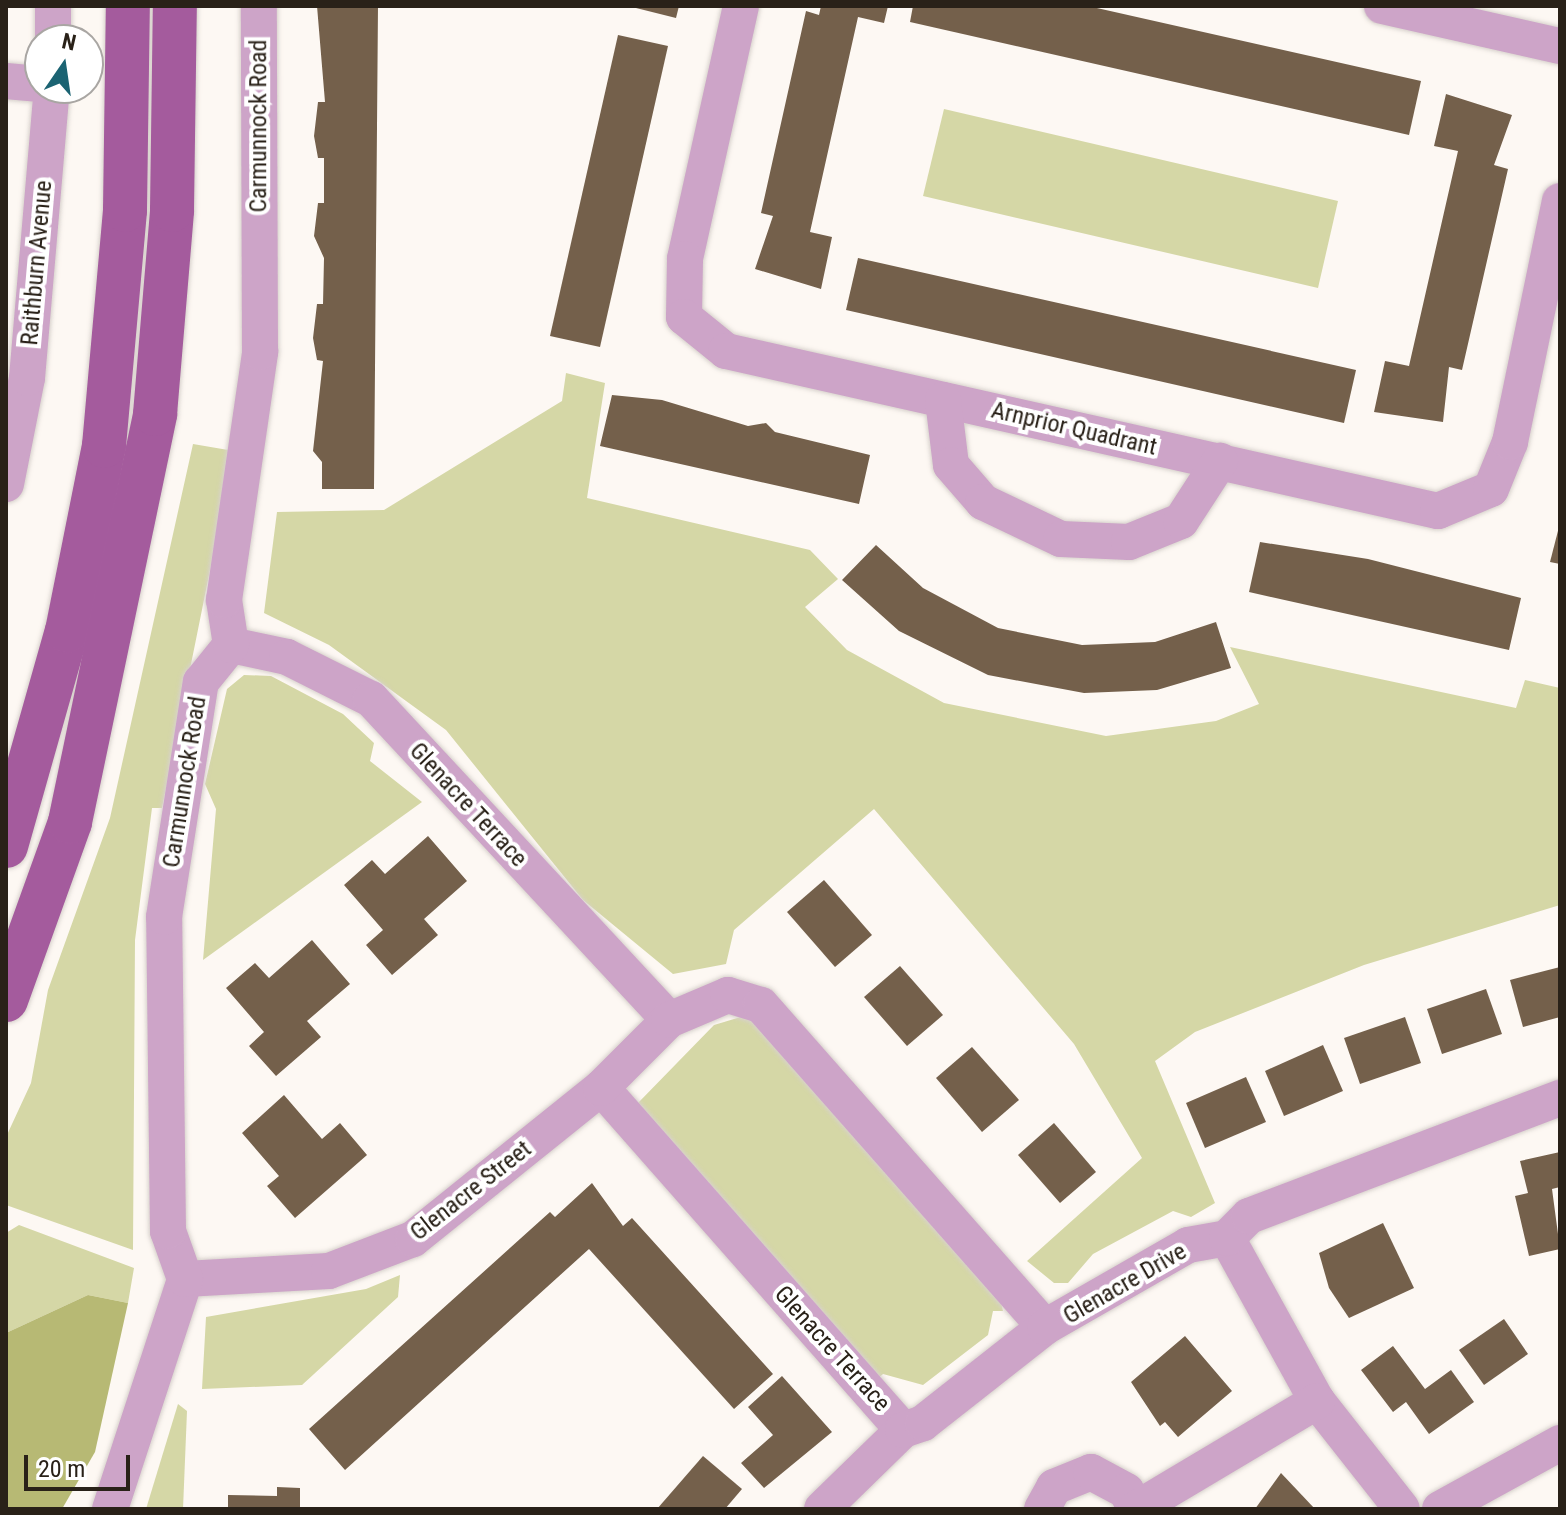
<!DOCTYPE html>
<style>
body{margin:0}
#map{position:relative;width:1566px;height:1515px;overflow:hidden;background:#fdf8f3;font-family:"Roboto Condensed",sans-serif}
div>[style]{position:absolute}
.green>*{inset:0;background:#d5d7a6}
.forest>*{inset:0;background:#b7b974}
.building>*{inset:0;background:#74604b}
.roads{filter:drop-shadow(0 0 2px #d7d1cc) drop-shadow(0 0 2px #d7d1cc)}
.minor>*{height:36px;margin:-18px;padding:0 18px;transform-origin:18px;border-radius:18px;background:#cda4c8}
.major>*{height:44px;margin:-22px;padding:0 22px;transform-origin:22px;border-radius:22px;background:#a45b9d}
span{translate:-50% -50%;white-space:nowrap;text-align:center;line-height:1.15;-webkit-text-stroke:8px #fff;paint-order:stroke}
.street-label{font-size:24px;color:#292118}
.frame{position:absolute;inset:0;border:8px solid #292118;pointer-events:none}
.north{position:absolute;left:24px;top:24px;width:80px;height:80px;box-sizing:border-box;background:#fff;border:2px solid #a9a6a3;border-radius:50%;rotate:13deg;font-size:22px;font-weight:700;line-height:32px;text-align:center;color:#292118}
.north::after{content:'';display:block;margin:auto;width:28px;height:36px;background:#1b6372;clip-path:polygon(50% 0,100% 100%,50% 72%,0 100%)}
.scale{position:absolute;left:24px;top:1455px;width:106px;height:36px;box-sizing:border-box;border:4px solid #292118;border-top:0;padding-left:10px;font-size:24px;line-height:28px;white-space:nowrap;color:#292118;-webkit-text-stroke:6px #fff;paint-order:stroke}
</style>
<div id="map">
<div class="green">
<i style="clip-path:polygon(944px 109px,1338px 201px,1318px 288px,923px 196px)"></i>
<i style="clip-path:polygon(566px 373px,605px 383px,587px 498px,810px 550px,838px 579px,805px 607px,847px 650px,944px 703px,1106px 736px,1216px 721px,1259px 704px,1230px 647px,1516px 708px,1525px 680px,1560px 688px,1560px 905px,1364px 965px,1195px 1032px,1155px 1061px,1215px 1203px,1191px 1217px,1173px 1211px,1093px 1254px,1068px 1283px,1054px 1283px,1027px 1261px,1142px 1158px,1074px 1044px,874px 809px,734px 930px,726px 964px,673px 974px,583px 900px,446px 730px,329px 645px,264px 613px,277px 512px,384px 510px,562px 401px)"></i>
<i style="clip-path:polygon(193px 444px,234px 451px,162px 808px,152px 808px,135px 940px,133px 1250px,6px 1205px,6px 1137px,31px 1083px,48px 990px,110px 818px)"></i>
<i style="clip-path:polygon(244px 675px,271px 676px,343px 714px,374px 743px,370px 761px,422px 802px,203px 960px,216px 809px,205px 784px,227px 689px)"></i>
<i style="clip-path:polygon(744px 1016px,760px 1024px,1000px 1298px,1003px 1311px,993px 1311px,988px 1335px,923px 1385px,883px 1374px,875px 1381px,638px 1103px,714px 1025px)"></i>
<i style="clip-path:polygon(19px 1225px,134px 1268px,128px 1303px,88px 1295px,6px 1333px,6px 1233px)"></i>
<i style="clip-path:polygon(400px 1275px,398px 1297px,302px 1385px,202px 1389px,206px 1317px,366px 1289px)"></i>
<i style="clip-path:polygon(178px 1404px,187px 1411px,183px 1509px,146px 1509px)"></i>
</div>
<div class="forest">
<i style="clip-path:polygon(88px 1295px,128px 1303px,95px 1452px,62px 1509px,6px 1509px,6px 1333px)"></i>
</div>
<div class="building">
<i style="clip-path:polygon(317px 6px,378px 6px,374px 489px,322px 489px,322px 462px,313px 451px,323px 361px,317px 360px,313px 338px,317px 304px,323px 304px,324px 258px,314px 236px,318px 203px,324px 203px,324px 158px,318px 158px,314px 136px,318px 102px,325px 102px)"></i>
<i style="clip-path:polygon(628px 6px,679px 6px,676px 18px)"></i>
<i style="clip-path:polygon(821px 6px,888px 6px,884px 23px,858px 17px,810px 232px,832px 237px,821px 289px,755px 269px,773px 216px,761px 213px,806px 11px,819px 15px)"></i>
<i style="clip-path:polygon(913px 6px,1088px 6px,1421px 81px,1409px 135px,910px 22px)"></i>
<i style="clip-path:polygon(618px 35px,668px 46px,600px 347px,550px 336px)"></i>
<i style="clip-path:polygon(1446px 94px,1512px 115px,1494px 165px,1508px 169px,1462px 370px,1449px 367px,1443px 422px,1374px 412px,1385px 361px,1409px 366px,1458px 151px,1434px 146px)"></i>
<i style="clip-path:polygon(858px 258px,1356px 370px,1344px 423px,846px 310px)"></i>
<i style="clip-path:polygon(612px 395px,662px 400px,748px 426px,766px 423px,775px 432px,870px 455px,859px 504px,600px 446px)"></i>
<i style="clip-path:polygon(1560px 523px,1560px 564px,1550px 562px)"></i>
<i style="clip-path:polygon(1260px 542px,1368px 559px,1521px 598px,1509px 650px,1249px 592px)"></i>
<i style="clip-path:polygon(876px 545px,923px 588px,998px 628px,1082px 645px,1155px 642px,1216px 622px,1231px 668px,1157px 690px,1084px 693px,988px 675px,899px 631px,842px 580px)"></i>
<i style="clip-path:polygon(428px 836px,467px 881px,424px 919px,438px 935px,392px 975px,366px 945px,383px 930px,344px 885px,372px 860px,385px 874px)"></i>
<i style="clip-path:polygon(824px 880px,872px 935px,835px 967px,787px 912px)"></i>
<i style="clip-path:polygon(312px 940px,350px 984px,307px 1021px,321px 1037px,276px 1076px,249px 1046px,264px 1032px,226px 988px,255px 963px,269px 978px)"></i>
<i style="clip-path:polygon(900px 966px,943px 1015px,907px 1046px,864px 997px)"></i>
<i style="clip-path:polygon(1560px 967px,1560px 1017px,1523px 1027px,1510px 980px)"></i>
<i style="clip-path:polygon(1486px 989px,1502px 1034px,1442px 1054px,1427px 1009px)"></i>
<i style="clip-path:polygon(1405px 1017px,1421px 1063px,1360px 1084px,1344px 1038px)"></i>
<i style="clip-path:polygon(1323px 1045px,1343px 1091px,1284px 1116px,1265px 1071px)"></i>
<i style="clip-path:polygon(972px 1047px,1019px 1100px,982px 1132px,936px 1078px)"></i>
<i style="clip-path:polygon(1246px 1077px,1266px 1122px,1205px 1148px,1186px 1103px)"></i>
<i style="clip-path:polygon(284px 1095px,322px 1139px,340px 1123px,367px 1155px,295px 1218px,267px 1186px,279px 1176px,242px 1133px)"></i>
<i style="clip-path:polygon(1054px 1123px,1096px 1172px,1060px 1203px,1018px 1155px)"></i>
<i style="clip-path:polygon(1560px 1152px,1560px 1187px,1552px 1189px,1560px 1249px,1529px 1256px,1515px 1196px,1528px 1193px,1520px 1161px)"></i>
<i style="clip-path:polygon(592px 1183px,623px 1226px,632px 1218px,773px 1374px,734px 1409px,589px 1249px,345px 1470px,309px 1429px,550px 1212px,555px 1217px)"></i>
<i style="clip-path:polygon(1383px 1223px,1414px 1288px,1349px 1318px,1329px 1288px,1319px 1253px)"></i>
<i style="clip-path:polygon(1504px 1319px,1528px 1354px,1484px 1385px,1459px 1350px)"></i>
<i style="clip-path:polygon(1185px 1336px,1232px 1391px,1178px 1437px,1165px 1422px,1160px 1426px,1131px 1382px)"></i>
<i style="clip-path:polygon(1393px 1346px,1425px 1389px,1451px 1370px,1474px 1402px,1429px 1434px,1406px 1402px,1393px 1412px,1361px 1370px)"></i>
<i style="clip-path:polygon(782px 1376px,832px 1432px,764px 1488px,741px 1463px,773px 1435px,748px 1407px)"></i>
<i style="clip-path:polygon(703px 1456px,742px 1489px,725px 1509px,657px 1509px)"></i>
<i style="clip-path:polygon(1281px 1473px,1315px 1509px,1255px 1509px)"></i>
<i style="clip-path:polygon(277px 1487px,300px 1488px,300px 1509px,228px 1509px,228px 1495px,277px 1496px)"></i>
</div>
<div class="roads">
<div class="minor">
<i style="left:741px;top:6px;width:259px;rotate:102.5deg"></i>
<i style="left:685px;top:259px;width:58px;rotate:91deg"></i>
<i style="left:684px;top:317px;width:54px;rotate:39deg"></i>
<i style="left:726px;top:351px;width:730px;rotate:12.67deg"></i>
<i style="left:1438px;top:511px;width:57px;rotate:-22.5deg"></i>
<i style="left:1491px;top:489px;width:51px;rotate:-68deg"></i>
<i style="left:1510px;top:442px;width:246px;rotate:-78.3deg"></i>
<i style="left:1382px;top:6px;width:182px;rotate:12.7deg"></i>
<i style="left:53px;top:40px;width:34px;rotate:-90deg"></i>
<i style="left:6px;top:81px;width:34px;rotate:5deg"></i>
<i style="left:943px;top:400px;width:65px;rotate:83deg"></i>
<i style="left:951px;top:465px;width:49px;rotate:49.1deg"></i>
<i style="left:983px;top:502px;width:86px;rotate:25.4deg"></i>
<i style="left:1061px;top:539px;width:68px;rotate:2.5deg"></i>
<i style="left:1129px;top:542px;width:56px;rotate:-22deg"></i>
<i style="left:1181px;top:521px;width:72px;rotate:-57deg"></i>
<i style="left:6px;top:484px;width:108px;rotate:-78.8deg"></i>
<i style="left:27px;top:378px;width:291px;rotate:-85.1deg"></i>
<i style="left:231px;top:645px;width:57px;rotate:12.1deg"></i>
<i style="left:287px;top:657px;width:94px;rotate:26.6deg"></i>
<i style="left:371px;top:699px;width:438px;rotate:47.1deg"></i>
<i style="left:1227px;top:1238px;width:186px;rotate:61.1deg"></i>
<i style="left:1317px;top:1401px;width:137px;rotate:51.8deg"></i>
<i style="left:185px;top:1279px;width:144px;rotate:-3.2deg"></i>
<i style="left:329px;top:1271px;width:90px;rotate:-20.9deg"></i>
<i style="left:413px;top:1239px;width:241px;rotate:-38.8deg"></i>
<i style="left:903px;top:1430px;width:456px;rotate:-131.4deg"></i>
<i style="left:601px;top:1088px;width:96px;rotate:-45deg"></i>
<i style="left:669px;top:1020px;width:64px;rotate:-23deg"></i>
<i style="left:728px;top:995px;width:34px;rotate:17deg"></i>
<i style="left:761px;top:1005px;width:429px;rotate:48.6deg"></i>
<i style="left:110px;top:1509px;width:242px;rotate:-71.9deg"></i>
<i style="left:185px;top:1279px;width:51px;rotate:-109.5deg"></i>
<i style="left:168px;top:1231px;width:314px;rotate:-90.7deg"></i>
<i style="left:164px;top:917px;width:238px;rotate:-81.1deg"></i>
<i style="left:201px;top:682px;width:48px;rotate:-51deg"></i>
<i style="left:231px;top:645px;width:46px;rotate:-98.8deg"></i>
<i style="left:224px;top:600px;width:251px;rotate:-81.7deg"></i>
<i style="left:260px;top:352px;width:346px;rotate:-90.2deg"></i>
<i style="left:822px;top:1509px;width:113px;rotate:-44.3deg"></i>
<i style="left:903px;top:1430px;width:21px;rotate:-19deg"></i>
<i style="left:923px;top:1423px;width:155px;rotate:-38.2deg"></i>
<i style="left:1045px;top:1327px;width:165px;rotate:-29.8deg"></i>
<i style="left:1188px;top:1245px;width:40px;rotate:-10deg"></i>
<i style="left:1227px;top:1238px;width:31px;rotate:-45deg"></i>
<i style="left:1249px;top:1216px;width:333px;rotate:-20.8deg"></i>
<i style="left:1042px;top:1509px;width:25px;rotate:-61deg"></i>
<i style="left:1054px;top:1487px;width:40px;rotate:-22deg"></i>
<i style="left:1091px;top:1472px;width:40px;rotate:28deg"></i>
<i style="left:1126px;top:1491px;width:21px;rotate:61deg"></i>
<i style="left:1136px;top:1509px;width:211px;rotate:-30.8deg"></i>
<i style="left:1440px;top:1509px;width:137px;rotate:-28.8deg"></i>
</div>
<div class="major">
<i style="left:6px;top:846px;width:223px;rotate:-74.2deg"></i>
<i style="left:67px;top:631px;width:189px;rotate:-78.7deg"></i>
<i style="left:104px;top:446px;width:237px;rotate:-84.9deg"></i>
<i style="left:125px;top:210px;width:204px;rotate:-89.2deg"></i>
<i style="left:6px;top:1000px;width:189px;rotate:-70.2deg"></i>
<i style="left:70px;top:822px;width:417px;rotate:-78.2deg"></i>
<i style="left:155px;top:414px;width:205px;rotate:-85.2deg"></i>
<i style="left:172px;top:210px;width:204px;rotate:-89.2deg"></i>
</div>
</div>
<div class="street-label">
<span style="left:259px;top:126px;rotate:-90deg">Carmunnock Road</span>
<span style="left:37px;top:263px;rotate:-85deg">Raithburn Avenue</span>
<span style="left:1074px;top:429px;rotate:13deg">Arnprior Quadrant</span>
<span style="left:185px;top:782px;rotate:-81deg">Carmunnock Road</span>
<span style="left:468px;top:805px;rotate:47deg">Glenacre Terrace</span>
<span style="left:471px;top:1191px;rotate:-38deg">Glenacre Street</span>
<span style="left:1125px;top:1284px;rotate:-30deg">Glenacre Drive</span>
<span style="left:832px;top:1349px;rotate:48deg">Glenacre Terrace</span>
</div>
<div class="frame"></div>
<div class="north">N</div>
<div class="scale">20 m</div>
</div>
